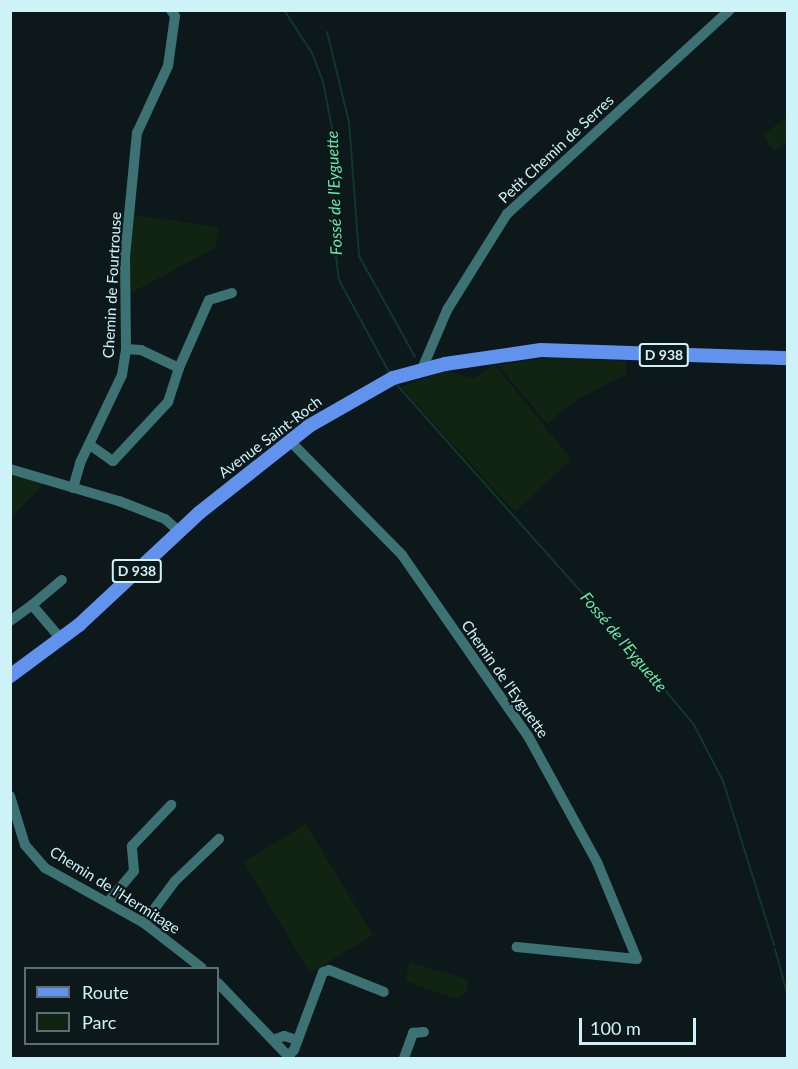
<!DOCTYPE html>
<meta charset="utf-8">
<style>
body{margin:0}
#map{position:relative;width:798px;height:1069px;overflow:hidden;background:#0d181b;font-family:Lato,sans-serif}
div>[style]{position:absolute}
.green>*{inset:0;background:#112411}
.stream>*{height:2px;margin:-1px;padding:0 1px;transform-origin:1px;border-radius:1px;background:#0f382a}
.minor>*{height:10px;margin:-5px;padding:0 5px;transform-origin:5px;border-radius:5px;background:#3d7275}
.major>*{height:14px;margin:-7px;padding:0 7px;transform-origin:7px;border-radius:7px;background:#6192ed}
span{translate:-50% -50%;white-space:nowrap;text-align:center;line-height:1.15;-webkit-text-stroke:4.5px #0d181b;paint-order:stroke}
.shield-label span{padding:2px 4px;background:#0d181b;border:2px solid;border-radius:4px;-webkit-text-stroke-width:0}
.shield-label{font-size:14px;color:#cdf3f9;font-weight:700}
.street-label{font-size:15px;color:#cdf3f9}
.water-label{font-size:16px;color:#67eda8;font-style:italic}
.frame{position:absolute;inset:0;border:12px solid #cdf3f9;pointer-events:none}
.legend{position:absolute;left:24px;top:967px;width:195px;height:78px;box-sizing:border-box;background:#0d181b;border:2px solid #5a7074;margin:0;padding:8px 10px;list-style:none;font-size:18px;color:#cdf3f9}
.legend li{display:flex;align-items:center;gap:12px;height:30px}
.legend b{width:30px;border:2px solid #5a7074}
.scale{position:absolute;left:579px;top:1018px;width:117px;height:27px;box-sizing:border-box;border:3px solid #cdf3f9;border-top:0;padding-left:8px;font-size:18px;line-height:21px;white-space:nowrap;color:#cdf3f9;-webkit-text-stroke:4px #0d181b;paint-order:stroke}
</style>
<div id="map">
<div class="green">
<i style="clip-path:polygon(787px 117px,787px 142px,774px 151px,763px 135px)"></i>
<i style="clip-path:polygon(134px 215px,219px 227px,215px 248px,127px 295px)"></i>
<i style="clip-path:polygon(549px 358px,626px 361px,626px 374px,573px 402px,547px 424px,498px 365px)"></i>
<i style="clip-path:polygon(494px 364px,571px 459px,515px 512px,401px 387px,446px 371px,474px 379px)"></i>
<i style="clip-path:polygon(11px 472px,44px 483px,11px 518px)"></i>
<i style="clip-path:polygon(306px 824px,373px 935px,310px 973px,244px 862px)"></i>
<i style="clip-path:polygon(410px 962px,469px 980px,466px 992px,457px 999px,405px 981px)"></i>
</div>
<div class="stream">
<i style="left:284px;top:10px;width:51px;rotate:56.9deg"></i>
<i style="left:312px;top:53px;width:31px;rotate:69deg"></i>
<i style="left:323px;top:82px;width:47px;rotate:78.9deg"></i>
<i style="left:332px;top:128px;width:104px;rotate:89.4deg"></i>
<i style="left:333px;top:232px;width:48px;rotate:82.9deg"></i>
<i style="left:339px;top:280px;width:107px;rotate:61.5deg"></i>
<i style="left:327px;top:32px;width:93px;rotate:76.3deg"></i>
<i style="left:349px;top:122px;width:134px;rotate:85.7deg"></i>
<i style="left:359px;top:256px;width:115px;rotate:61deg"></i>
<i style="left:396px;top:384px;width:311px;rotate:48.3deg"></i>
<i style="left:603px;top:616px;width:142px;rotate:50.1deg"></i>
<i style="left:694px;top:725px;width:63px;rotate:62.6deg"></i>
<i style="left:723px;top:781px;width:172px;rotate:72.7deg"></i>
<i style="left:775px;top:949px;width:50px;rotate:74.8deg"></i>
</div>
<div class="minor">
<i style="left:179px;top:368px;width:74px;rotate:-66.2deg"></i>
<i style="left:209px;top:300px;width:24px;rotate:-17deg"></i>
<i style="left:422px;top:369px;width:64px;rotate:-67deg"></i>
<i style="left:447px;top:310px;width:113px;rotate:-58deg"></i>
<i style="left:507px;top:214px;width:302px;rotate:-42.5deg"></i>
<i style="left:290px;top:441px;width:160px;rotate:45.5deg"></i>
<i style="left:402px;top:555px;width:221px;rotate:55.2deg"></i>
<i style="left:528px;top:736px;width:144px;rotate:61.3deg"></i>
<i style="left:597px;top:862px;width:105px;rotate:67.6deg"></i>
<i style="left:637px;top:959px;width:121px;rotate:-174.3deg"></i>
<i style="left:90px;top:445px;width:28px;rotate:35deg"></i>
<i style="left:113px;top:461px;width:81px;rotate:-47deg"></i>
<i style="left:168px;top:402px;width:36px;rotate:-72deg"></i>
<i style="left:179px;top:368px;width:42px;rotate:-154.7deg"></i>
<i style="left:141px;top:350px;width:15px;rotate:-176deg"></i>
<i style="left:10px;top:469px;width:114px;rotate:16.4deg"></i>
<i style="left:119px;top:501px;width:49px;rotate:21.4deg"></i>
<i style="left:165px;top:519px;width:18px;rotate:41deg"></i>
<i style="left:73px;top:488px;width:26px;rotate:-74deg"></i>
<i style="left:80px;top:463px;width:98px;rotate:-64.5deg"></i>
<i style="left:122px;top:375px;width:26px;rotate:-81deg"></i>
<i style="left:126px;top:349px;width:92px;rotate:-90.6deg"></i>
<i style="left:125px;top:257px;width:125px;rotate:-84.5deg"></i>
<i style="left:137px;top:133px;width:74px;rotate:-65.2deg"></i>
<i style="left:168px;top:66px;width:50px;rotate:-82deg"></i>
<i style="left:175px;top:16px;width:7px;rotate:-124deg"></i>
<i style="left:32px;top:605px;width:39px;rotate:-40deg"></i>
<i style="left:10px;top:621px;width:27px;rotate:-36deg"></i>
<i style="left:32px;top:605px;width:45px;rotate:49.5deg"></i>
<i style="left:10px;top:796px;width:51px;rotate:73deg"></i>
<i style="left:25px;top:845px;width:30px;rotate:49deg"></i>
<i style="left:45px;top:868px;width:113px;rotate:29.1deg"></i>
<i style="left:144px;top:923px;width:73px;rotate:37.8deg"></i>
<i style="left:108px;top:902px;width:40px;rotate:-50deg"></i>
<i style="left:134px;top:871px;width:25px;rotate:-95deg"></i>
<i style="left:132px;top:846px;width:57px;rotate:-46.4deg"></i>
<i style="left:144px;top:923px;width:52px;rotate:-53.6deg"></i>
<i style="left:175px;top:881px;width:61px;rotate:-43.7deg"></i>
<i style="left:218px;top:983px;width:104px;rotate:46.2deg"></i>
<i style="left:273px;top:1040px;width:12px;rotate:-20deg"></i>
<i style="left:284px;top:1036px;width:14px;rotate:17deg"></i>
<i style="left:288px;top:1056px;width:8px;rotate:-45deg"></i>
<i style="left:294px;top:1050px;width:83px;rotate:-69.6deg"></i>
<i style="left:323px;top:972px;width:6px;rotate:-18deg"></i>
<i style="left:329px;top:970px;width:59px;rotate:21.8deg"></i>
<i style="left:404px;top:1058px;width:27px;rotate:-70deg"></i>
<i style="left:413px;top:1033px;width:11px;rotate:-5deg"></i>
</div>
<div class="major">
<i style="left:10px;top:676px;width:86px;rotate:-36.5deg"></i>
<i style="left:79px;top:625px;width:164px;rotate:-43deg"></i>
<i style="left:199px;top:513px;width:140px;rotate:-38.3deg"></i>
<i style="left:309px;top:426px;width:97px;rotate:-29.7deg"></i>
<i style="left:393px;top:378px;width:54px;rotate:-15.1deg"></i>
<i style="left:445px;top:364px;width:97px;rotate:-8.3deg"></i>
<i style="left:541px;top:350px;width:247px;rotate:1.9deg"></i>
</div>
<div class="shield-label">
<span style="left:664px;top:355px">D 938</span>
<span style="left:137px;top:571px">D 938</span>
</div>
<div class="street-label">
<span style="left:556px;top:149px;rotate:-43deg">Petit Chemin de Serres</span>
<span style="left:112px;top:285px;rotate:-87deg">Chemin de Fourtrouse</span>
<span style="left:270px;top:437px;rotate:-37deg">Avenue Saint-Roch</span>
<span style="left:505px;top:679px;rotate:55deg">Chemin de l'Eyguette</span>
<span style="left:115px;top:890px;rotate:32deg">Chemin de l'Hermitage</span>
</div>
<div class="water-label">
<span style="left:334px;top:193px;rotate:-92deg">Fossé de l'Eyguette</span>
<span style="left:624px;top:642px;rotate:50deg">Fossé de l'Eyguette</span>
</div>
<div class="frame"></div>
<ul class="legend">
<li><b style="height:8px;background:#6192ed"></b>Route</li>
<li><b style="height:16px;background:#112411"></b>Parc</li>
</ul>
<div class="scale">100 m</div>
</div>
